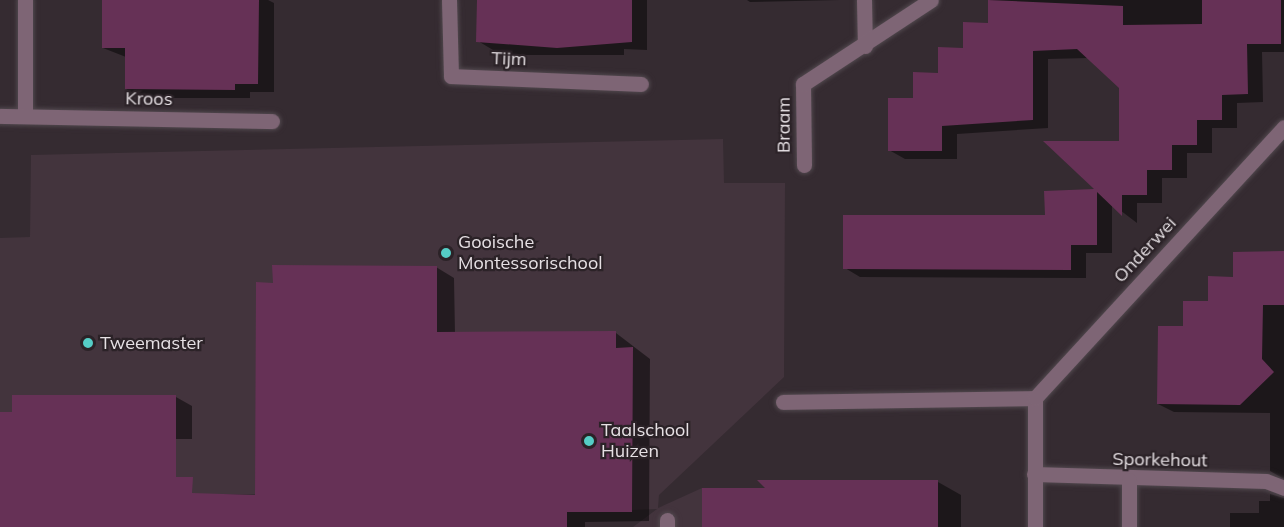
<!DOCTYPE html>
<style>
body{margin:0}
#map{position:relative;width:1284px;height:527px;overflow:hidden;background:#352b31;font-family:Mulish,sans-serif}
div>[style]{position:absolute}
.built>*{inset:0;background:#43343d}
.shadow>*{inset:0;background:#0007}
.building>*{inset:0;background:#663156}
.roads{filter:drop-shadow(0 0 2px #51484e) drop-shadow(0 0 2px #51484e)}
.minor>*{height:15px;margin:-7.5px;padding:0 7.5px;transform-origin:7.5px;border-radius:7.5px;background:#7e6575}
.dots>*{width:16px;height:16px;translate:-50% -50%;box-sizing:border-box;border:3px solid #2b2227;border-radius:50%}
span{translate:-50% -50%;white-space:nowrap;text-align:center;line-height:1.15;-webkit-text-stroke:4.5px #2b2227;paint-order:stroke}
.street-label{font-size:18px;color:#e6e0e4}
.poi-label{font-size:18px;color:#e6e0e4}
.left{translate:0 -50%;text-align:left}
</style>
<div id="map">
<div class="built">
<i style="clip-path:polygon(723px 139px,724px 183px,785px 183px,784px 377px,659px 495px,658px 508px,702px 488px,795px 489px,796px 480px,938px 480px,938px 527px,633px 527px,657px 509px,581px 512px,581px 496px,209px 494px,0 527px,0 238px,30px 237px,31px 155px)"></i>
</div>
<div class="shadow">
<i style="clip-path:polygon(103px 0,268px 0,274px 3px,274px 92px,250px 92px,250px 98px,142px 98px,126px 89px,126px 57px,103px 48px)"></i>
<i style="clip-path:polygon(478px 0,647px 0,647px 50px,624px 49px,624px 55px,516px 55px,493px 50px,478px 41px)"></i>
<i style="clip-path:polygon(747px 0,840px 0,750px 2px)"></i>
<i style="clip-path:polygon(990px 0,1284px 0,1284px 52px,1262px 52px,1263px 102px,1237px 103px,1237px 128px,1212px 128px,1212px 153px,1187px 153px,1187px 178px,1162px 178px,1162px 203px,1137px 203px,1137px 223px,1112px 204px,1112px 253px,1086px 253px,1086px 278px,860px 277px,845px 268px,1046px 216px,1098px 191px,1121px 142px,1121px 88px,1088px 58px,1048px 59px,1048px 128px,957px 134px,957px 159px,905px 159px,889px 150px,914px 99px,990px 24px)"></i>
<i style="clip-path:polygon(436px 267px,454px 278px,455px 333px,616px 333px,650px 359px,649px 521px,585px 522px,585px 527px,191px 527px,257px 497px,275px 285px)"></i>
<i style="clip-path:polygon(1284px 267px,1284px 479px,1270px 471px,1270px 413px,1174px 412px,1158px 404px,1184px 328px,1234px 278px)"></i>
<i style="clip-path:polygon(14px 397px,176px 397px,192px 406px,192px 439px,145px 439px,144px 527px,0 527px,0 413px,13px 414px)"></i>
<i style="clip-path:polygon(938px 482px,961px 495px,961px 527px,703px 527px,769px 490px)"></i>
<i style="clip-path:polygon(1270px 494px,1284px 498px,1284px 527px,1230px 527px,1230px 513px,1259px 513px,1259px 501px,1270px 501px)"></i>
</div>
<div class="building">
<i style="clip-path:polygon(102px 0,259px 0,258px 84px,235px 84px,235px 90px,125px 89px,125px 48px,102px 48px)"></i>
<i style="clip-path:polygon(477px 0,632px 0,632px 42px,557px 48px,476px 42px)"></i>
<i style="clip-path:polygon(988px 0,1123px 6px,1123px 25px,1202px 24px,1202px 0,1281px 0,1281px 44px,1247px 44px,1248px 94px,1222px 95px,1222px 120px,1197px 120px,1197px 145px,1172px 145px,1172px 170px,1147px 170px,1147px 195px,1122px 195px,1122px 216px,1097px 192px,1097px 245px,1071px 245px,1071px 270px,843px 269px,843px 215px,1045px 215px,1044px 191px,1094px 189px,1043px 141px,1119px 141px,1119px 88px,1077px 49px,1033px 51px,1033px 120px,942px 126px,942px 151px,888px 151px,888px 98px,913px 98px,913px 72px,938px 73px,938px 47px,963px 48px,963px 22px,988px 23px)"></i>
<i style="clip-path:polygon(1284px 251px,1284px 305px,1263px 305px,1262px 359px,1274px 372px,1240px 405px,1157px 404px,1158px 326px,1183px 326px,1183px 301px,1208px 301px,1208px 276px,1233px 277px,1233px 252px)"></i>
<i style="clip-path:polygon(272px 265px,437px 266px,437px 332px,616px 331px,616px 348px,633px 347px,632px 512px,567px 512px,567px 527px,0 527px,0 412px,12px 412px,12px 395px,176px 395px,176px 477px,193px 477px,192px 493px,255px 495px,256px 282px,273px 283px)"></i>
<i style="clip-path:polygon(757px 480px,938px 480px,938px 527px,702px 527px,702px 488px,765px 488px)"></i>
</div>
<div class="roads">
<div class="minor">
<i style="left:25px;top:0;width:116px;rotate:90deg"></i>
<i style="left:449px;top:0;width:76px;rotate:88.5deg"></i>
<i style="left:451px;top:76px;width:190px;rotate:2.4deg"></i>
<i style="left:864px;top:0;width:46px;rotate:88.8deg"></i>
<i style="left:0;top:116px;width:272px;rotate:1.1deg"></i>
<i style="left:804px;top:165px;width:81px;rotate:-90.7deg"></i>
<i style="left:803px;top:84px;width:153px;rotate:-33.3deg"></i>
<i style="left:783px;top:402px;width:252px;rotate:-0.9deg"></i>
<i style="left:1034px;top:474px;width:232px;rotate:1.7deg"></i>
<i style="left:1266px;top:481px;width:19px;rotate:21deg"></i>
<i style="left:667px;top:520px;width:7px;rotate:90deg"></i>
<i style="left:1035px;top:527px;width:129px;rotate:-90deg"></i>
<i style="left:1035px;top:398px;width:368px;rotate:-47.4deg"></i>
<i style="left:1129px;top:527px;width:47px;rotate:-90deg"></i>
</div>
</div>
<div class="dots">
<i style="left:446px;top:253px;background:#55cdc6"></i>
<i style="left:88px;top:343px;background:#55cdc6"></i>
<i style="left:589px;top:441px;background:#55cdc6"></i>
</div>
<div class="street-label">
<span style="left:509px;top:59px;rotate:2deg">Tijm</span>
<span style="left:149px;top:99px;rotate:1deg">Kroos</span>
<span style="left:784px;top:125px;rotate:-90deg">Braam</span>
<span style="left:1145px;top:250px;rotate:-47deg">Onderwei</span>
<span style="left:1160px;top:460px;rotate:1deg">Sporkehout</span>
</div>
<div class="poi-label">
<span class="left" style="left:458px;top:253px">Gooische<br>Montessorischool</span>
<span class="left" style="left:100px;top:343px">Tweemaster</span>
<span class="left" style="left:601px;top:441px">Taalschool<br>Huizen</span>
</div>
</div>
